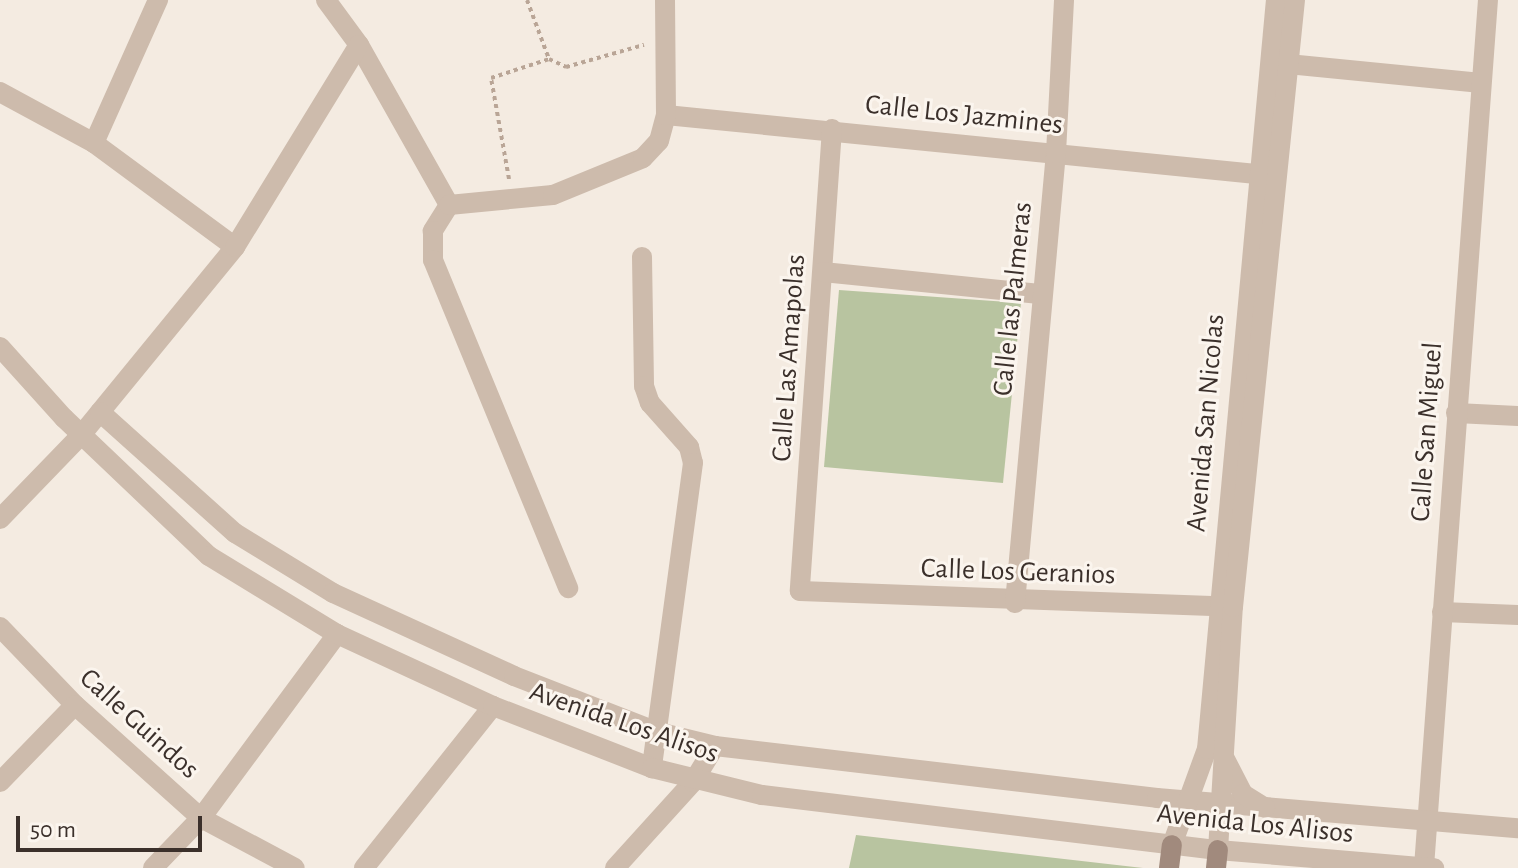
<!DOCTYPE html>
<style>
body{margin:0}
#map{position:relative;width:1518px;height:868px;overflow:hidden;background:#f4ebe1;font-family:"Alegreya Sans",sans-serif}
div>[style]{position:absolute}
.green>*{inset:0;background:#b8c4a0}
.path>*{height:4px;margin-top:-2px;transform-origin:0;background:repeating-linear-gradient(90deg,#b9a596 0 4px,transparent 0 8px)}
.minor>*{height:20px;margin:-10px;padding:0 10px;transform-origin:10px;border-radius:10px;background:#cdbbac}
.tertiary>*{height:20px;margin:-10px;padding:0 10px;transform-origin:10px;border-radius:10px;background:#cdbbac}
.secondary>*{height:20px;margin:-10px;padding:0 10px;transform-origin:10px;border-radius:10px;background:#a18a7d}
span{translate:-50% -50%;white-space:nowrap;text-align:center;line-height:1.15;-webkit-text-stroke:6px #fbf5ee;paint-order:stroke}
.street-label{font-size:28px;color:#3b302b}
.scale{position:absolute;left:16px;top:816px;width:186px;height:36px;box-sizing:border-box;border:4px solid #3b302b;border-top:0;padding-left:10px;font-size:24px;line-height:28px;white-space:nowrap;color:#3b302b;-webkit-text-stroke:6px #fbf5ee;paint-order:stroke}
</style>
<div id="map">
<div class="green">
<i style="clip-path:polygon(839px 290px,1021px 303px,1003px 483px,824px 467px)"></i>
<i style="clip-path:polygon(856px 835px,1143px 868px,849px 868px)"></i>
</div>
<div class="path">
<i style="left:527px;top:0;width:63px;rotate:69.6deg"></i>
<i style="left:509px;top:179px;width:103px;rotate:-100.1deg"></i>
<i style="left:491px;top:78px;width:61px;rotate:-18.1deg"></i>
<i style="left:549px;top:59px;width:19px;rotate:25deg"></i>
<i style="left:566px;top:67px;width:81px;rotate:-15.8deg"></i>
</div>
<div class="minor">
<i style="left:326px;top:0;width:56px;rotate:53.7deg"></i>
<i style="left:359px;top:45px;width:184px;rotate:60.6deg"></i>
<i style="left:449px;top:205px;width:31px;rotate:122deg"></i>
<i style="left:433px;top:231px;width:29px;rotate:90deg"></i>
<i style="left:433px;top:260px;width:355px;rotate:67.6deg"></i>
<i style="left:1288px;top:64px;width:194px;rotate:5.6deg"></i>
<i style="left:0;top:92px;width:107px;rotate:28.5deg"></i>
<i style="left:94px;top:143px;width:175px;rotate:36.4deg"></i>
<i style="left:666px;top:115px;width:593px;rotate:5.71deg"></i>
<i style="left:832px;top:129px;width:463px;rotate:94deg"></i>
<i style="left:800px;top:591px;width:433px;rotate:2.1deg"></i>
<i style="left:94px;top:143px;width:157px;rotate:-65.9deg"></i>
<i style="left:449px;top:205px;width:104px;rotate:-5.5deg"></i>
<i style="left:553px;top:195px;width:97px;rotate:-22.3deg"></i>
<i style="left:643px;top:158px;width:23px;rotate:-47deg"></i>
<i style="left:659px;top:141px;width:27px;rotate:-75deg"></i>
<i style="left:666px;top:115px;width:115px;rotate:-90.5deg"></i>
<i style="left:642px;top:257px;width:129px;rotate:89.1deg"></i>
<i style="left:644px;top:386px;width:18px;rotate:71deg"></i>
<i style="left:650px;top:403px;width:59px;rotate:48.4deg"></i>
<i style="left:689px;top:447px;width:16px;rotate:76deg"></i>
<i style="left:693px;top:463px;width:308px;rotate:97.7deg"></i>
<i style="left:823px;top:272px;width:218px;rotate:5.8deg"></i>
<i style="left:1456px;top:413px;width:62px;rotate:2.8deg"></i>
<i style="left:0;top:519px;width:118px;rotate:-46deg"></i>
<i style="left:82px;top:434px;width:242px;rotate:-50.7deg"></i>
<i style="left:235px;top:247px;width:237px;rotate:-58.5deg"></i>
<i style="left:1015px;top:603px;width:452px;rotate:-84.8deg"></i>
<i style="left:1056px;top:153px;width:153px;rotate:-87deg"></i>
<i style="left:1442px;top:612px;width:76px;rotate:2.3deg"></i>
<i style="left:0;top:627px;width:108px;rotate:46.1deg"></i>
<i style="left:75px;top:705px;width:169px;rotate:41.9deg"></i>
<i style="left:201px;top:818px;width:106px;rotate:28deg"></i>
<i style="left:0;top:782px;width:107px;rotate:-45.8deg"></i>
<i style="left:1424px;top:867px;width:869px;rotate:-85.78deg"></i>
<i style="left:153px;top:868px;width:69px;rotate:-46.2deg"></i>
<i style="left:201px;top:818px;width:229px;rotate:-53.5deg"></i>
<i style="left:364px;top:868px;width:207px;rotate:-51.5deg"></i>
<i style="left:615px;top:868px;width:116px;rotate:-47.8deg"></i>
<i style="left:693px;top:782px;width:42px;rotate:-58.6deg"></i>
</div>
<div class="tertiary">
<i style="left:0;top:347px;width:96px;rotate:48deg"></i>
<i style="left:64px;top:418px;width:200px;rotate:43.6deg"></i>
<i style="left:209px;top:556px;width:150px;rotate:31.4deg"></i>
<i style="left:337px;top:634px;width:172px;rotate:24.8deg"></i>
<i style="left:493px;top:706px;width:171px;rotate:21.3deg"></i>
<i style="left:652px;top:768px;width:113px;rotate:13.8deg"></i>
<i style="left:762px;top:795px;width:459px;rotate:6.9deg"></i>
<i style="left:1218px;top:850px;width:217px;rotate:4.8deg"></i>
<i style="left:100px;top:412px;width:181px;rotate:41.9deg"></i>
<i style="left:235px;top:533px;width:115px;rotate:31.5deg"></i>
<i style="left:333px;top:593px;width:199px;rotate:24.6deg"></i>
<i style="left:514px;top:676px;width:155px;rotate:21.3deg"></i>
<i style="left:658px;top:732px;width:59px;rotate:13.8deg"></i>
<i style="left:715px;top:746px;width:445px;rotate:6.7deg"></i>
<i style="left:1157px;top:798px;width:362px;rotate:4.8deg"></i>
<i style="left:1224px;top:757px;width:42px;rotate:62.8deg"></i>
<i style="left:1243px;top:794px;width:26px;rotate:32deg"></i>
<i style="left:1172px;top:845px;width:102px;rotate:-70deg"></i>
<i style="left:1207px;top:749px;width:752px;rotate:-84.74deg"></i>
<i style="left:1218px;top:850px;width:243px;rotate:-86.5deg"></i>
<i style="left:1233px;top:607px;width:610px;rotate:-84.17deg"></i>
</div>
<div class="secondary">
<i style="left:1169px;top:868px;width:23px;rotate:-83deg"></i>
<i style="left:1216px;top:868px;width:18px;rotate:-84deg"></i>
</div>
<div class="street-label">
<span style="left:964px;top:115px;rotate:6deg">Calle Los Jazmines</span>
<span style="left:1013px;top:299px;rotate:-84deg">Calle las Palmeras</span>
<span style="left:789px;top:358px;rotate:-86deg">Calle Las Amapolas</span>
<span style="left:1206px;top:423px;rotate:-85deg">Avenida San Nicolas</span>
<span style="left:1427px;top:432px;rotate:-86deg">Calle San Miguel</span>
<span style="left:1018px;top:572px;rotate:2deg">Calle Los Geranios</span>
<span style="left:624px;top:723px;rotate:19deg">Avenida Los Alisos</span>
<span style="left:139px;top:724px;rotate:42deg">Calle Guindos</span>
<span style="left:1255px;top:824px;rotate:6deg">Avenida Los Alisos</span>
</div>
<div class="scale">50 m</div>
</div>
